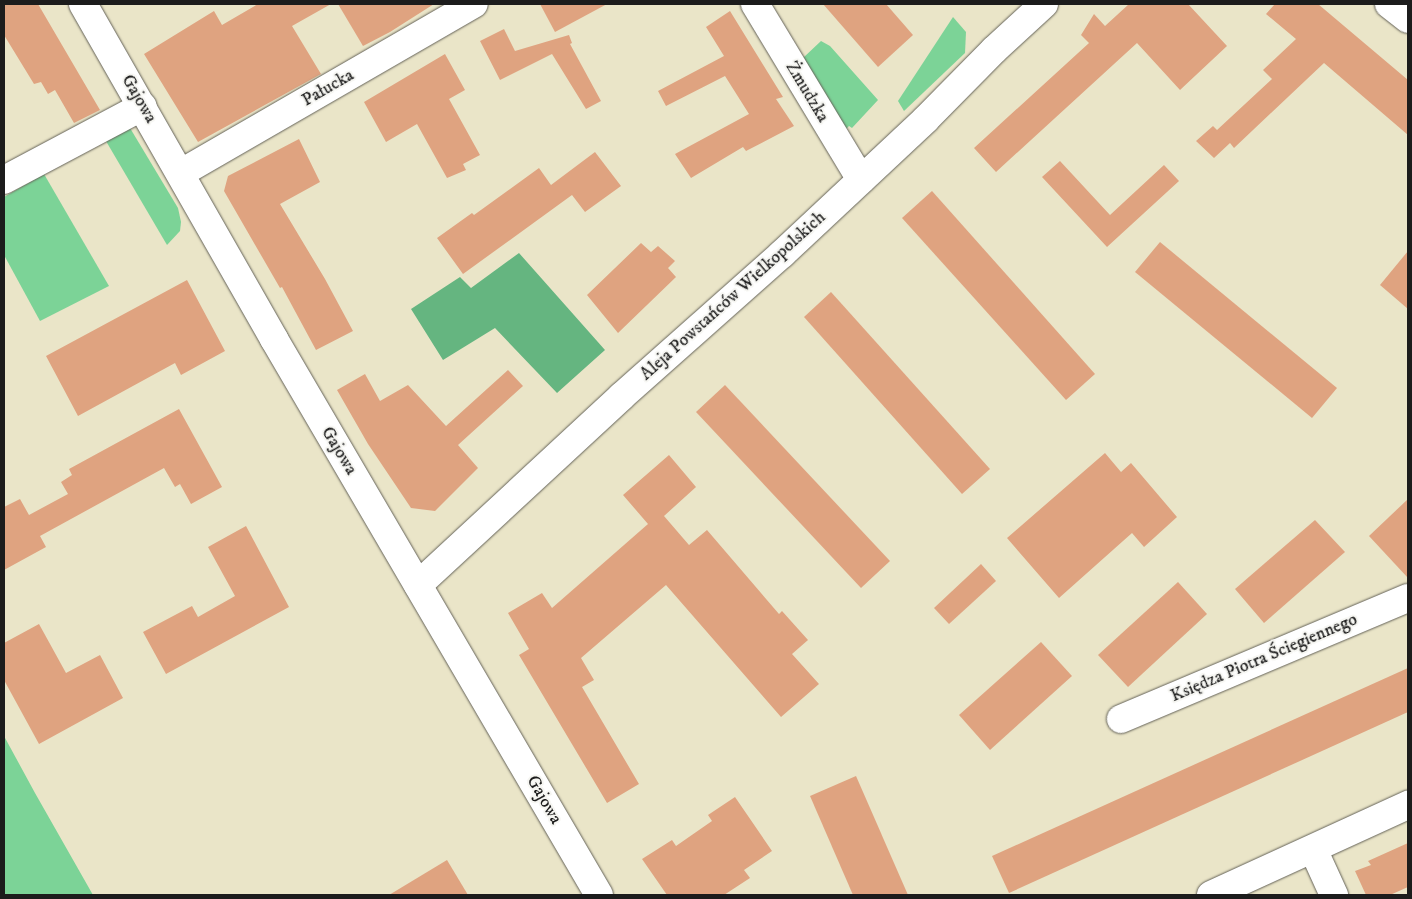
<!DOCTYPE html>
<meta charset="utf-8">
<style>
body{margin:0}
#map{position:relative;width:1412px;height:899px;overflow:hidden;background:#eae5c8;font-family:"IM FELL DW Pica",serif}
div>[style]{position:absolute}
.green>*{inset:0;background:#7cd397}
.forest>*{inset:0;background:#65b580}
.building>*{inset:0;background:#dfa380}
.roads{filter:drop-shadow(0 0 1px #646258) drop-shadow(0 0 1px #646258)}
.minor>*{height:28px;margin:-14px;padding:0 14px;transform-origin:14px;border-radius:14px;background:#fff}
.major>*{height:28px;margin:-14px;padding:0 14px;transform-origin:14px;border-radius:14px;background:#fff}
span{translate:-50% -50%;white-space:nowrap;text-align:center;line-height:1.15;-webkit-text-stroke:4px #f6f6f2;paint-order:stroke}
.street-label{font-size:18px;color:#1c1c1c}
.frame{position:absolute;inset:0;border:5px solid #1c1c1c;pointer-events:none}
</style>
<div id="map">
<div class="green">
<i style="clip-path:polygon(953px 17px,966px 32px,965px 53px,904px 111px,898px 101px)"></i>
<i style="clip-path:polygon(821px 41px,830px 46px,878px 100px,852px 128px,849px 126px,846px 129px,803px 58px)"></i>
<i style="clip-path:polygon(130px 128px,178px 208px,181px 222px,180px 231px,167px 245px,103px 136px)"></i>
<i style="clip-path:polygon(44px 174px,109px 286px,40px 321px,4px 255px,4px 197px)"></i>
<i style="clip-path:polygon(4px 736px,35px 793px,93px 895px,4px 895px)"></i>
</div>
<div class="forest">
<i style="clip-path:polygon(519px 253px,605px 350px,557px 393px,495px 328px,443px 360px,411px 309px,460px 277px,471px 288px)"></i>
</div>
<div class="building">
<i style="clip-path:polygon(4px 4px,38px 4px,100px 110px,74px 123px,55px 90px,48px 94px,41px 82px,34px 84px,4px 35px)"></i>
<i style="clip-path:polygon(258px 4px,331px 4px,292px 26px,321px 74px,198px 142px,144px 54px,214px 11px,222px 25px)"></i>
<i style="clip-path:polygon(338px 4px,434px 4px,390px 32px,363px 46px)"></i>
<i style="clip-path:polygon(540px 4px,607px 4px,555px 32px)"></i>
<i style="clip-path:polygon(823px 4px,886px 4px,913px 35px,878px 67px)"></i>
<i style="clip-path:polygon(1129px 4px,1188px 4px,1227px 46px,1180px 90px,1137px 43px,996px 172px,974px 148px,1089px 43px,1081px 35px,1094px 14px,1105px 26px)"></i>
<i style="clip-path:polygon(1275px 4px,1318px 4px,1408px 80px,1408px 135px,1324px 63px,1234px 148px,1230px 143px,1214px 158px,1196px 141px,1213px 126px,1217px 130px,1272px 79px,1263px 70px,1296px 39px,1266px 14px)"></i>
<i style="clip-path:polygon(730px 11px,783px 97px,776px 99px,794px 126px,746px 151px,743px 147px,691px 178px,675px 154px,749px 114px,725px 76px,666px 106px,658px 91px,724px 56px,706px 27px)"></i>
<i style="clip-path:polygon(504px 29px,515px 51px,569px 35px,572px 43px,570px 44px,601px 101px,586px 109px,552px 54px,500px 80px,480px 41px)"></i>
<i style="clip-path:polygon(445px 54px,465px 90px,449px 99px,480px 155px,463px 164px,466px 170px,447px 178px,417px 124px,386px 142px,364px 102px)"></i>
<i style="clip-path:polygon(299px 139px,320px 182px,280px 204px,325px 279px,353px 331px,316px 350px,282px 287px,280px 288px,224px 191px,228px 176px)"></i>
<i style="clip-path:polygon(595px 152px,621px 186px,585px 212px,572px 195px,463px 274px,437px 238px,472px 213px,474px 215px,539px 168px,551px 185px)"></i>
<i style="clip-path:polygon(1060px 161px,1110px 215px,1164px 165px,1179px 181px,1107px 247px,1042px 177px)"></i>
<i style="clip-path:polygon(932px 191px,1095px 374px,1066px 400px,902px 218px)"></i>
<i style="clip-path:polygon(1160px 242px,1337px 388px,1312px 418px,1135px 272px)"></i>
<i style="clip-path:polygon(641px 243px,651px 252px,658px 246px,675px 261px,668px 268px,676px 277px,618px 333px,587px 295px)"></i>
<i style="clip-path:polygon(1408px 251px,1408px 309px,1380px 285px)"></i>
<i style="clip-path:polygon(187px 280px,225px 351px,181px 375px,175px 363px,78px 416px,46px 356px)"></i>
<i style="clip-path:polygon(831px 292px,990px 469px,962px 494px,804px 317px)"></i>
<i style="clip-path:polygon(508px 370px,523px 386px,458px 445px,478px 468px,435px 511px,411px 508px,368px 444px,337px 390px,365px 374px,380px 401px,408px 385px,446px 426px)"></i>
<i style="clip-path:polygon(725px 385px,890px 561px,861px 588px,696px 412px)"></i>
<i style="clip-path:polygon(179px 409px,222px 487px,191px 504px,180px 484px,175px 487px,164px 468px,40px 536px,46px 547px,4px 570px,4px 507px,20px 499px,29px 515px,68px 494px,61px 482px,72px 475px,69px 469px)"></i>
<i style="clip-path:polygon(1105px 453px,1121px 472px,1131px 463px,1177px 517px,1144px 547px,1132px 533px,1059px 598px,1007px 538px)"></i>
<i style="clip-path:polygon(669px 455px,696px 487px,664px 516px,689px 545px,707px 530px,779px 614px,782px 611px,808px 640px,792px 654px,819px 684px,781px 717px,666px 585px,581px 658px,594px 680px,582px 687px,639px 784px,607px 803px,519px 655px,529px 649px,508px 613px,542px 593px,552px 608px,648px 524px,623px 495px)"></i>
<i style="clip-path:polygon(1408px 499px,1408px 578px,1369px 536px)"></i>
<i style="clip-path:polygon(1315px 520px,1345px 552px,1264px 623px,1235px 589px)"></i>
<i style="clip-path:polygon(246px 526px,289px 607px,166px 674px,143px 632px,192px 606px,198px 617px,235px 596px,208px 547px)"></i>
<i style="clip-path:polygon(981px 564px,996px 581px,949px 624px,934px 608px)"></i>
<i style="clip-path:polygon(1178px 582px,1207px 614px,1128px 687px,1098px 655px)"></i>
<i style="clip-path:polygon(39px 624px,66px 673px,100px 655px,123px 698px,39px 744px,4px 680px,4px 643px)"></i>
<i style="clip-path:polygon(1041px 642px,1072px 676px,990px 750px,959px 715px)"></i>
<i style="clip-path:polygon(1408px 668px,1408px 712px,1009px 893px,992px 856px)"></i>
<i style="clip-path:polygon(856px 776px,908px 895px,853px 895px,810px 796px)"></i>
<i style="clip-path:polygon(735px 797px,772px 851px,744px 870px,750px 878px,724px 895px,667px 895px,642px 859px,672px 840px,676px 846px,712px 821px,708px 815px)"></i>
<i style="clip-path:polygon(1408px 843px,1408px 887px,1390px 895px,1366px 895px,1355px 871px,1371px 865px,1368px 861px)"></i>
<i style="clip-path:polygon(447px 860px,468px 895px,389px 895px)"></i>
</div>
<div class="roads">
<div class="minor">
<i style="left:83px;top:4px;width:386px;rotate:60.3deg"></i>
<i style="left:274px;top:339px;width:644px;rotate:59.69deg"></i>
<i style="left:755px;top:4px;width:205px;rotate:58.9deg"></i>
<i style="left:181px;top:173px;width:338px;rotate:-30deg"></i>
<i style="left:4px;top:180px;width:157px;rotate:-28deg"></i>
<i style="left:418px;top:585px;width:278px;rotate:-42.8deg"></i>
<i style="left:622px;top:396px;width:214px;rotate:-41.6deg"></i>
<i style="left:782px;top:254px;width:196px;rotate:-43.1deg"></i>
<i style="left:925px;top:120px;width:98px;rotate:-45.4deg"></i>
<i style="left:994px;top:50px;width:68px;rotate:-42.6deg"></i>
<i style="left:1121px;top:719px;width:311px;rotate:-22.9deg"></i>
<i style="left:1313px;top:849px;width:51px;rotate:65.5deg"></i>
<i style="left:1211px;top:895px;width:217px;rotate:-24.6deg"></i>
</div>
<div class="major">
<i style="left:1389px;top:4px;width:24px;rotate:38deg"></i>
</div>
</div>
<div class="street-label">
<span style="left:328px;top:88px;rotate:-30deg">Pałucka</span>
<span style="left:807px;top:92px;rotate:59deg">Żmudzka</span>
<span style="left:139px;top:99px;rotate:60deg">Gajowa</span>
<span style="left:733px;top:296px;rotate:-42deg">Aleja Powstańców Wielkopolskich</span>
<span style="left:339px;top:451px;rotate:59deg">Gajowa</span>
<span style="left:1264px;top:658px;rotate:-23deg">Księdza Piotra Ściegiennego</span>
<span style="left:544px;top:800px;rotate:60deg">Gajowa</span>
</div>
<div class="frame"></div>
</div>
